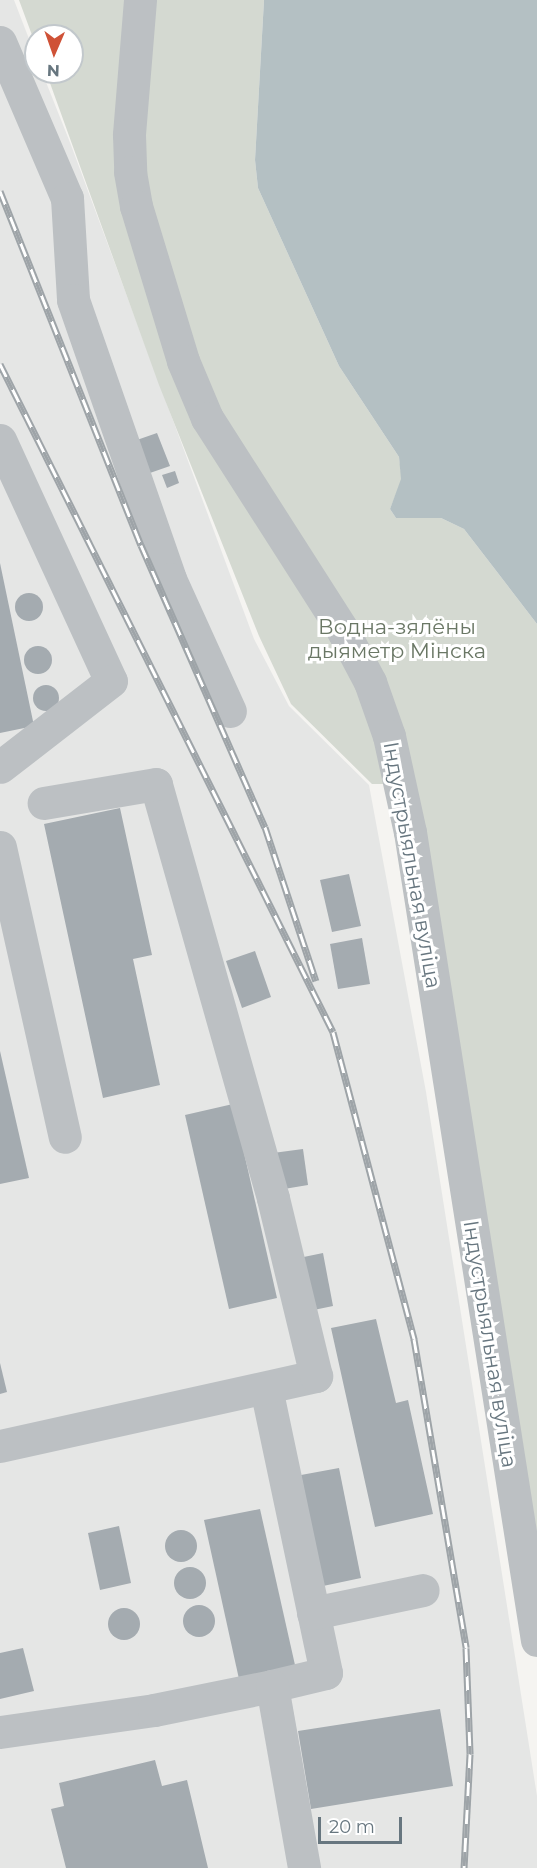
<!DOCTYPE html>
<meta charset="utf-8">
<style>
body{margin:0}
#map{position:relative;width:537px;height:1868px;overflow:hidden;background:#f5f4f1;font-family:Montserrat,sans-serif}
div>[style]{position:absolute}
.built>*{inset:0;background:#e5e6e5}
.green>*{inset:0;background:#d4d9d1}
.water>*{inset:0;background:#b4c0c3}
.building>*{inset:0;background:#a4abb0}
.round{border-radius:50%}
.minor>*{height:33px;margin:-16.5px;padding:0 16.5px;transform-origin:16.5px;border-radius:16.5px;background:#bcc0c3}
.rail>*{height:7px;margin-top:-3.5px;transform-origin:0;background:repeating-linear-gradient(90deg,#fff 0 14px,#9ea4a8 0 28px);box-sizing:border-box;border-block:2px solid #9ea4a8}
span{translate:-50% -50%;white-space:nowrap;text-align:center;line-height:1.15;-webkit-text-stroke:6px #fff;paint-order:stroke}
.park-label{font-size:21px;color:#6a7765}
.street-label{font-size:21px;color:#67767f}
.north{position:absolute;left:24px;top:24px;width:60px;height:60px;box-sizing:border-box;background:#fff;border:2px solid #c2c8cc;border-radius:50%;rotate:182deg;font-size:16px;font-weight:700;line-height:24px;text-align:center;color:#67767f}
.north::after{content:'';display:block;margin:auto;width:21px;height:27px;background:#cf5237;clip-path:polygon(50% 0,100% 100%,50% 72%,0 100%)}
.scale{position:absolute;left:318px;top:1817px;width:84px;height:27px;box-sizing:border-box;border:3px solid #67767f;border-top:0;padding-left:8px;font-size:18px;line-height:21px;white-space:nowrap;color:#67767f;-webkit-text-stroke:4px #fff;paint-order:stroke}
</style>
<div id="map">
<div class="built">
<i style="clip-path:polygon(0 0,14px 0,36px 57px,36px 72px,42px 72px,71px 145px,254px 639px,289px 706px,369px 785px,426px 1092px,537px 1796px,537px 1868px,0 1868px)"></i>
</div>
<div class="green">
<i style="clip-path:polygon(19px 0,264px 0,255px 160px,258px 188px,339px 366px,399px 457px,402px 479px,390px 509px,396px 518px,441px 518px,464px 529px,537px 624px,537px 1585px,414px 784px,372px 784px,291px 704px,259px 636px,159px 385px,46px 72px,72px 72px,72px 36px,36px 36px,36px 46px)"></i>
</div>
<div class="water">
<i style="clip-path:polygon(264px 0,537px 0,537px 624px,464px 529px,441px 518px,396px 518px,390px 509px,401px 479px,399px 457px,339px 366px,258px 188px,255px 160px)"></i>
</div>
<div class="building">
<i style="clip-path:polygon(157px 433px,170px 466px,147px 474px,134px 441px)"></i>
<i style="clip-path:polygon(175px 471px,179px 483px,167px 488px,162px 475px)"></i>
<i style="clip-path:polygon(0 563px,34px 726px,0 733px)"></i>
<i class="round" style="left:15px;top:593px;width:28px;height:28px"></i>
<i class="round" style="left:24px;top:646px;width:28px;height:28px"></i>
<i class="round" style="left:33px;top:685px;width:26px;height:26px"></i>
<i style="clip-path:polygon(120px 808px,152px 955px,133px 959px,160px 1085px,103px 1098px,44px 824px)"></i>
<i style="clip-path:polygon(349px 874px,361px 926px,332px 932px,320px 880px)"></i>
<i style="clip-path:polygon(362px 938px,370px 984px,338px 989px,330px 944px)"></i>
<i style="clip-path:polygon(255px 951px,271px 997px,242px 1008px,226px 961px)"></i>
<i style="clip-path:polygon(0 1051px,29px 1178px,0 1184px)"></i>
<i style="clip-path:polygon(233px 1104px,277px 1298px,229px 1309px,185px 1115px)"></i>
<i style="clip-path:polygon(303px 1149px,308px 1185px,278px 1190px,273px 1153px)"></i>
<i style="clip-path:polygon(323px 1253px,333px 1306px,304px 1312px,294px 1259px)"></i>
<i style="clip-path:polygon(376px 1319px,396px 1403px,408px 1400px,433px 1514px,375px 1527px,331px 1328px)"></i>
<i style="clip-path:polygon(0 1363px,7px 1392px,0 1394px)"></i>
<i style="clip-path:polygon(339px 1468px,361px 1578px,323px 1586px,301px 1475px)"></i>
<i style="clip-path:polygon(260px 1509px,295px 1665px,239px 1679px,204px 1520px)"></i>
<i style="clip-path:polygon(119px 1526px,131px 1583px,100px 1590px,88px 1533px)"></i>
<i class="round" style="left:165px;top:1530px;width:32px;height:32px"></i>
<i class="round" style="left:174px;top:1567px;width:32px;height:32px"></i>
<i class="round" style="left:183px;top:1605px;width:32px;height:32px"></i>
<i class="round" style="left:108px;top:1608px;width:32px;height:32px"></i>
<i style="clip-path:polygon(23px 1648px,34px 1691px,0 1699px,0 1653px)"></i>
<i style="clip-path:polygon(440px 1709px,453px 1786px,311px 1809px,298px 1731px)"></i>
<i style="clip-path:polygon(155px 1760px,162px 1786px,187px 1780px,208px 1868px,66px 1868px,51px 1809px,64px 1806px,59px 1783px)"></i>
</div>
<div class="minor">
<i style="left:140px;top:0;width:135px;rotate:94.7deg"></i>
<i style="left:129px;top:135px;width:37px;rotate:88deg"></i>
<i style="left:130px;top:172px;width:35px;rotate:80deg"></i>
<i style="left:136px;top:206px;width:162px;rotate:73.1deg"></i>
<i style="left:183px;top:361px;width:62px;rotate:67.2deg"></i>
<i style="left:207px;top:418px;width:253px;rotate:57.4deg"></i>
<i style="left:343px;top:631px;width:58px;rotate:62.1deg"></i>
<i style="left:370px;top:682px;width:57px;rotate:70.6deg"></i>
<i style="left:389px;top:736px;width:98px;rotate:77.7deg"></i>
<i style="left:410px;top:832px;width:818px;rotate:81.07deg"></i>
<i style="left:0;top:42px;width:170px;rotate:66.8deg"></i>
<i style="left:67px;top:198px;width:102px;rotate:86.6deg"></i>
<i style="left:73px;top:300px;width:295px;rotate:70.8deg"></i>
<i style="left:170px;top:579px;width:145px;rotate:65.6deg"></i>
<i style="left:0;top:440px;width:265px;rotate:65.3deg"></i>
<i style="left:111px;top:681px;width:140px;rotate:142.2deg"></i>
<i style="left:0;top:847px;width:297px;rotate:77.4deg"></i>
<i style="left:266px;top:1388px;width:291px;rotate:78.1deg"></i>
<i style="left:326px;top:1673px;width:56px;rotate:166.5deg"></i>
<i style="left:0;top:1446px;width:324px;rotate:-12.5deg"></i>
<i style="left:316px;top:1376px;width:183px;rotate:-103.6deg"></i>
<i style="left:273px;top:1198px;width:430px;rotate:-105.8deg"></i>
<i style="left:156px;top:784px;width:114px;rotate:170.4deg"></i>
<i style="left:313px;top:1613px;width:112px;rotate:-11.8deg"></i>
<i style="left:0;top:1732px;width:156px;rotate:-8.1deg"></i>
<i style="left:154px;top:1710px;width:120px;rotate:-11.5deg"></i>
<i style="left:272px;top:1686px;width:185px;rotate:80deg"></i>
</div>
<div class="rail">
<i style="left:0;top:191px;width:381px;rotate:68.3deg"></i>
<i style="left:141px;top:545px;width:308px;rotate:66.3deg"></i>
<i style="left:265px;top:827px;width:162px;rotate:71.7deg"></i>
<i style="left:0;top:364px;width:746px;rotate:63.5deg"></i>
<i style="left:333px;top:1032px;width:318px;rotate:75.2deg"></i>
<i style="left:414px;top:1339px;width:313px;rotate:80.4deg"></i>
<i style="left:466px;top:1648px;width:106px;rotate:87.8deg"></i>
<i style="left:470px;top:1754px;width:114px;rotate:93deg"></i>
</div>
<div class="park-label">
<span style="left:397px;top:639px">Водна-зялёны<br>дыяметр Мінска</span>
</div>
<div class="street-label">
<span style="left:412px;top:865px;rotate:80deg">Індустрыяльная вуліца</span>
<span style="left:490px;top:1344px;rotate:81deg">Індустрыяльная вуліца</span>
</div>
<div class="north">N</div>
<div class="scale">20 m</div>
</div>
